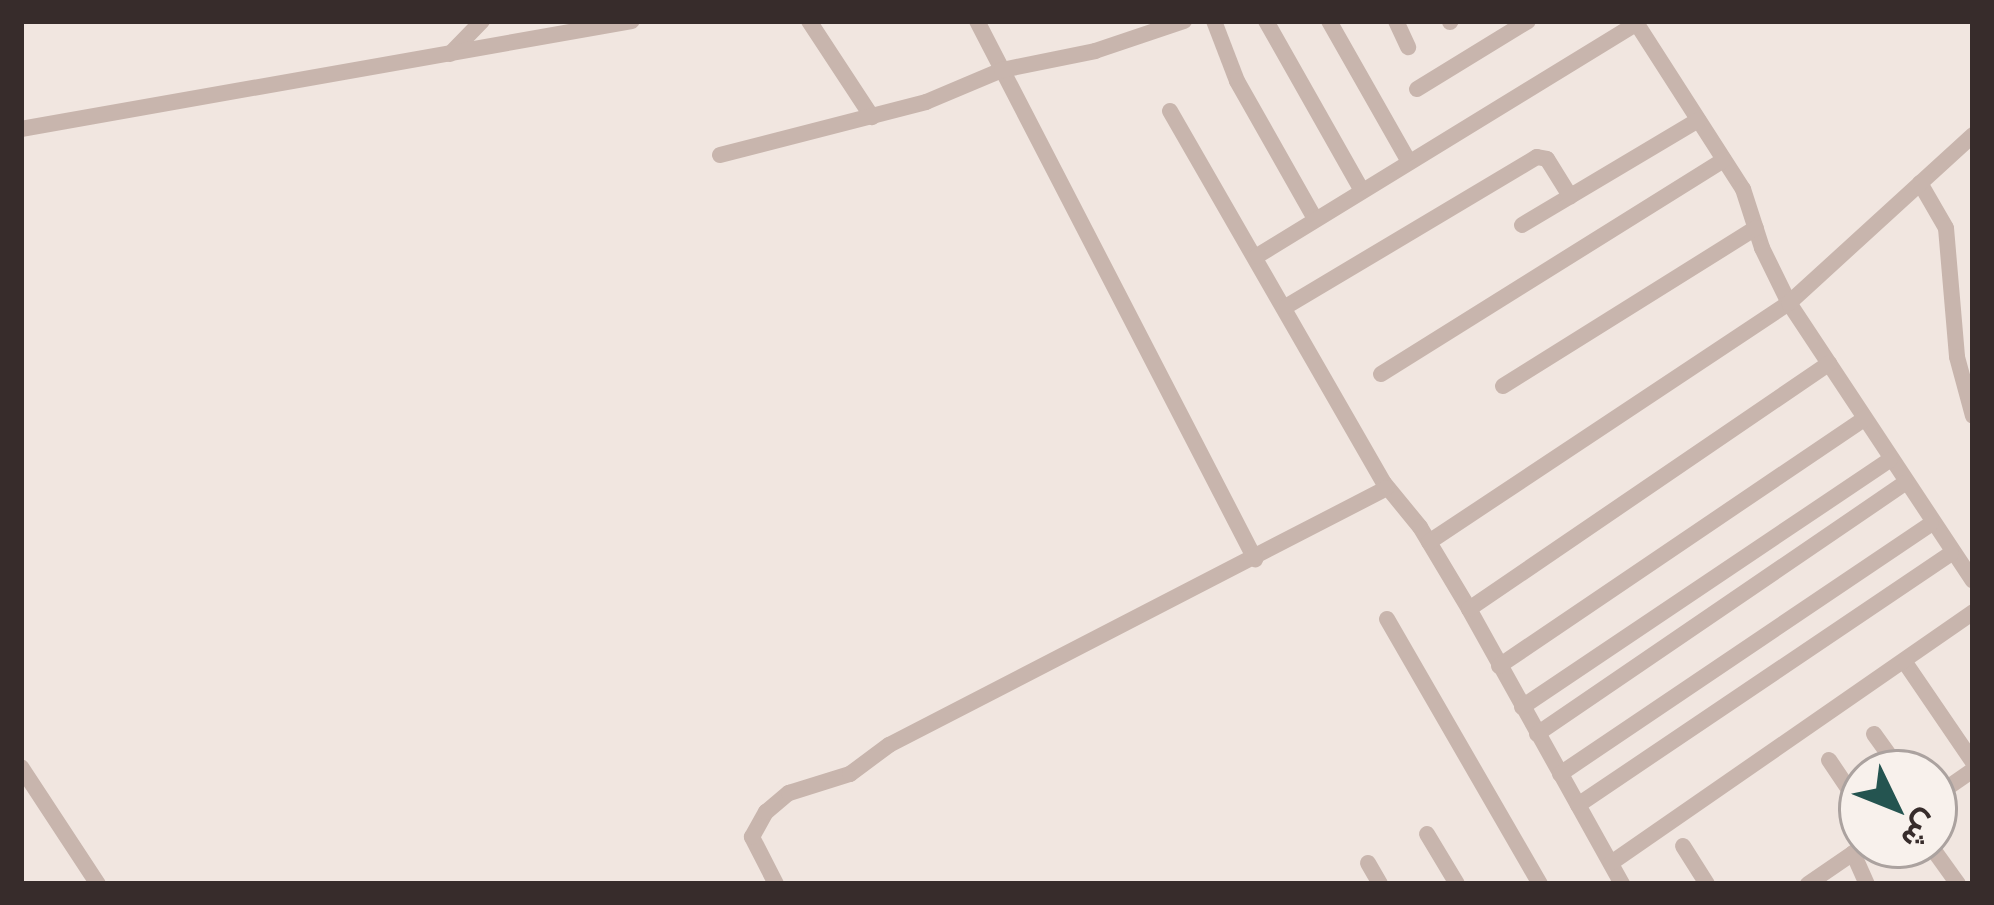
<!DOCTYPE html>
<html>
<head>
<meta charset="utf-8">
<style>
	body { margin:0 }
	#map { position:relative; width:1994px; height:905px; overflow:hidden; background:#f1e6e0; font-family:Commissioner,Vazirmatn,sans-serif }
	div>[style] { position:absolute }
	.minor>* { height:16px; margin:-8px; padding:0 8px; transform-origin:8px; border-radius:8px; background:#c8b5ad }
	span { translate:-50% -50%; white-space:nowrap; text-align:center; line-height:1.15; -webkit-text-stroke:9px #f8f1ec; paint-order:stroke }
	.frame { position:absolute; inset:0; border:24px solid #372c2b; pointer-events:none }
	.north { position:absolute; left:1838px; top:749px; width:120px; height:120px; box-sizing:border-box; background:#f8f1ec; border:3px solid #aba29f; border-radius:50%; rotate:133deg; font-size:33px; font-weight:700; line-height:48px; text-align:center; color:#372c2b }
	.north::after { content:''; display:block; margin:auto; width:42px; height:54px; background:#245450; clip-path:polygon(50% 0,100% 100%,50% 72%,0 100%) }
</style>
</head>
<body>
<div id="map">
	<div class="minor">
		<i style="left:809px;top:21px;width:115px;rotate:56.7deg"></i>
		<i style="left:977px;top:21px;width:606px;rotate:62.67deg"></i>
		<i style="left:1214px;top:21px;width:64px;rotate:69deg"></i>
		<i style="left:1237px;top:81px;width:159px;rotate:60.5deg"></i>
		<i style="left:1266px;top:21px;width:195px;rotate:60.5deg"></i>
		<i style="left:1329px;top:21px;width:162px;rotate:60.4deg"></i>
		<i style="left:1396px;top:21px;width:29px;rotate:65deg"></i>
		<i style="left:1635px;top:21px;width:200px;rotate:57.3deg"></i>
		<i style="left:1743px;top:189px;width:62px;rotate:72.1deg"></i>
		<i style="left:1762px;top:248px;width:61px;rotate:63.9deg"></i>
		<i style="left:1789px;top:303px;width:333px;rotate:56.5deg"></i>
		<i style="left:1450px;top:22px;width:1px;rotate:-45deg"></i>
		<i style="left:450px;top:54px;width:46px;rotate:-45.9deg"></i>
		<i style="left:1417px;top:89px;width:130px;rotate:-31.5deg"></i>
		<i style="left:1170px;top:111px;width:429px;rotate:60.1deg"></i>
		<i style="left:1384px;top:483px;width:57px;rotate:50.7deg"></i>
		<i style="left:1420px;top:527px;width:96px;rotate:59.1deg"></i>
		<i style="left:1469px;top:609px;width:315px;rotate:60.9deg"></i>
		<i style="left:21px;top:129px;width:620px;rotate:-10.02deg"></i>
		<i style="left:720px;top:155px;width:213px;rotate:-14.4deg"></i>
		<i style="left:926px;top:102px;width:82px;rotate:-22.8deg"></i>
		<i style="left:1002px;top:70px;width:95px;rotate:-11.5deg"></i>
		<i style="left:1095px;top:51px;width:94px;rotate:-18.6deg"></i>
		<i style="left:1920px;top:183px;width:52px;rotate:60deg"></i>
		<i style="left:1946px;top:228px;width:129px;rotate:85.1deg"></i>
		<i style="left:1957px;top:357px;width:61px;rotate:74.8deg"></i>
		<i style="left:1522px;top:225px;width:205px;rotate:-30.8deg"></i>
		<i style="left:1257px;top:256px;width:446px;rotate:-31.5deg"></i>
		<i style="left:1287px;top:306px;width:291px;rotate:-30.8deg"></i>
		<i style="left:1537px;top:157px;width:10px;rotate:11deg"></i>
		<i style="left:1547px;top:159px;width:44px;rotate:58.1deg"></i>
		<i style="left:1381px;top:374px;width:404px;rotate:-32deg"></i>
		<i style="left:1503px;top:386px;width:298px;rotate:-32deg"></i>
		<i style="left:1429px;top:542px;width:432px;rotate:-33.6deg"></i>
		<i style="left:1789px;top:303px;width:249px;rotate:-42.4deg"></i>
		<i style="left:1469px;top:609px;width:436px;rotate:-34.3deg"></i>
		<i style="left:1387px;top:619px;width:306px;rotate:60deg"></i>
		<i style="left:1904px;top:661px;width:122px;rotate:55.7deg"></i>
		<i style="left:1499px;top:666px;width:441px;rotate:-34.1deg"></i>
		<i style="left:1522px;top:707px;width:443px;rotate:-33.9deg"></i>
		<i style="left:1537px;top:734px;width:445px;rotate:-34.3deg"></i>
		<i style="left:1874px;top:734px;width:48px;rotate:54.3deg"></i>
		<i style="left:1829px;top:760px;width:59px;rotate:56deg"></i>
		<i style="left:21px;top:767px;width:140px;rotate:56.7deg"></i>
		<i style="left:1560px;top:774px;width:447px;rotate:-34deg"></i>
		<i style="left:1934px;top:797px;width:47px;rotate:-34.7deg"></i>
		<i style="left:1578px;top:805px;width:450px;rotate:-34deg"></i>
		<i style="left:1427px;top:834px;width:58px;rotate:59deg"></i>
		<i style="left:1930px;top:845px;width:48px;rotate:54.3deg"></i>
		<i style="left:1683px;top:846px;width:45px;rotate:57.7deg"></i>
		<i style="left:1853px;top:853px;width:34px;rotate:66deg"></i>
		<i style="left:1368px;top:863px;width:24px;rotate:60deg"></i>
		<i style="left:1611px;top:863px;width:441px;rotate:-34.7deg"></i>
		<i style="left:776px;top:884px;width:53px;rotate:-117.1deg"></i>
		<i style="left:752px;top:837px;width:29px;rotate:-61deg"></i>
		<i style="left:766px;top:812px;width:30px;rotate:-40deg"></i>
		<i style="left:789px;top:793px;width:64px;rotate:-17.3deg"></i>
		<i style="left:850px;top:774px;width:49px;rotate:-36.6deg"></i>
		<i style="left:889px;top:745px;width:560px;rotate:-27.3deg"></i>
		<i style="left:1808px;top:884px;width:69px;rotate:-34.4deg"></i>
	</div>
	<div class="frame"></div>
	<div class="north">ش</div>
</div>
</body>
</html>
